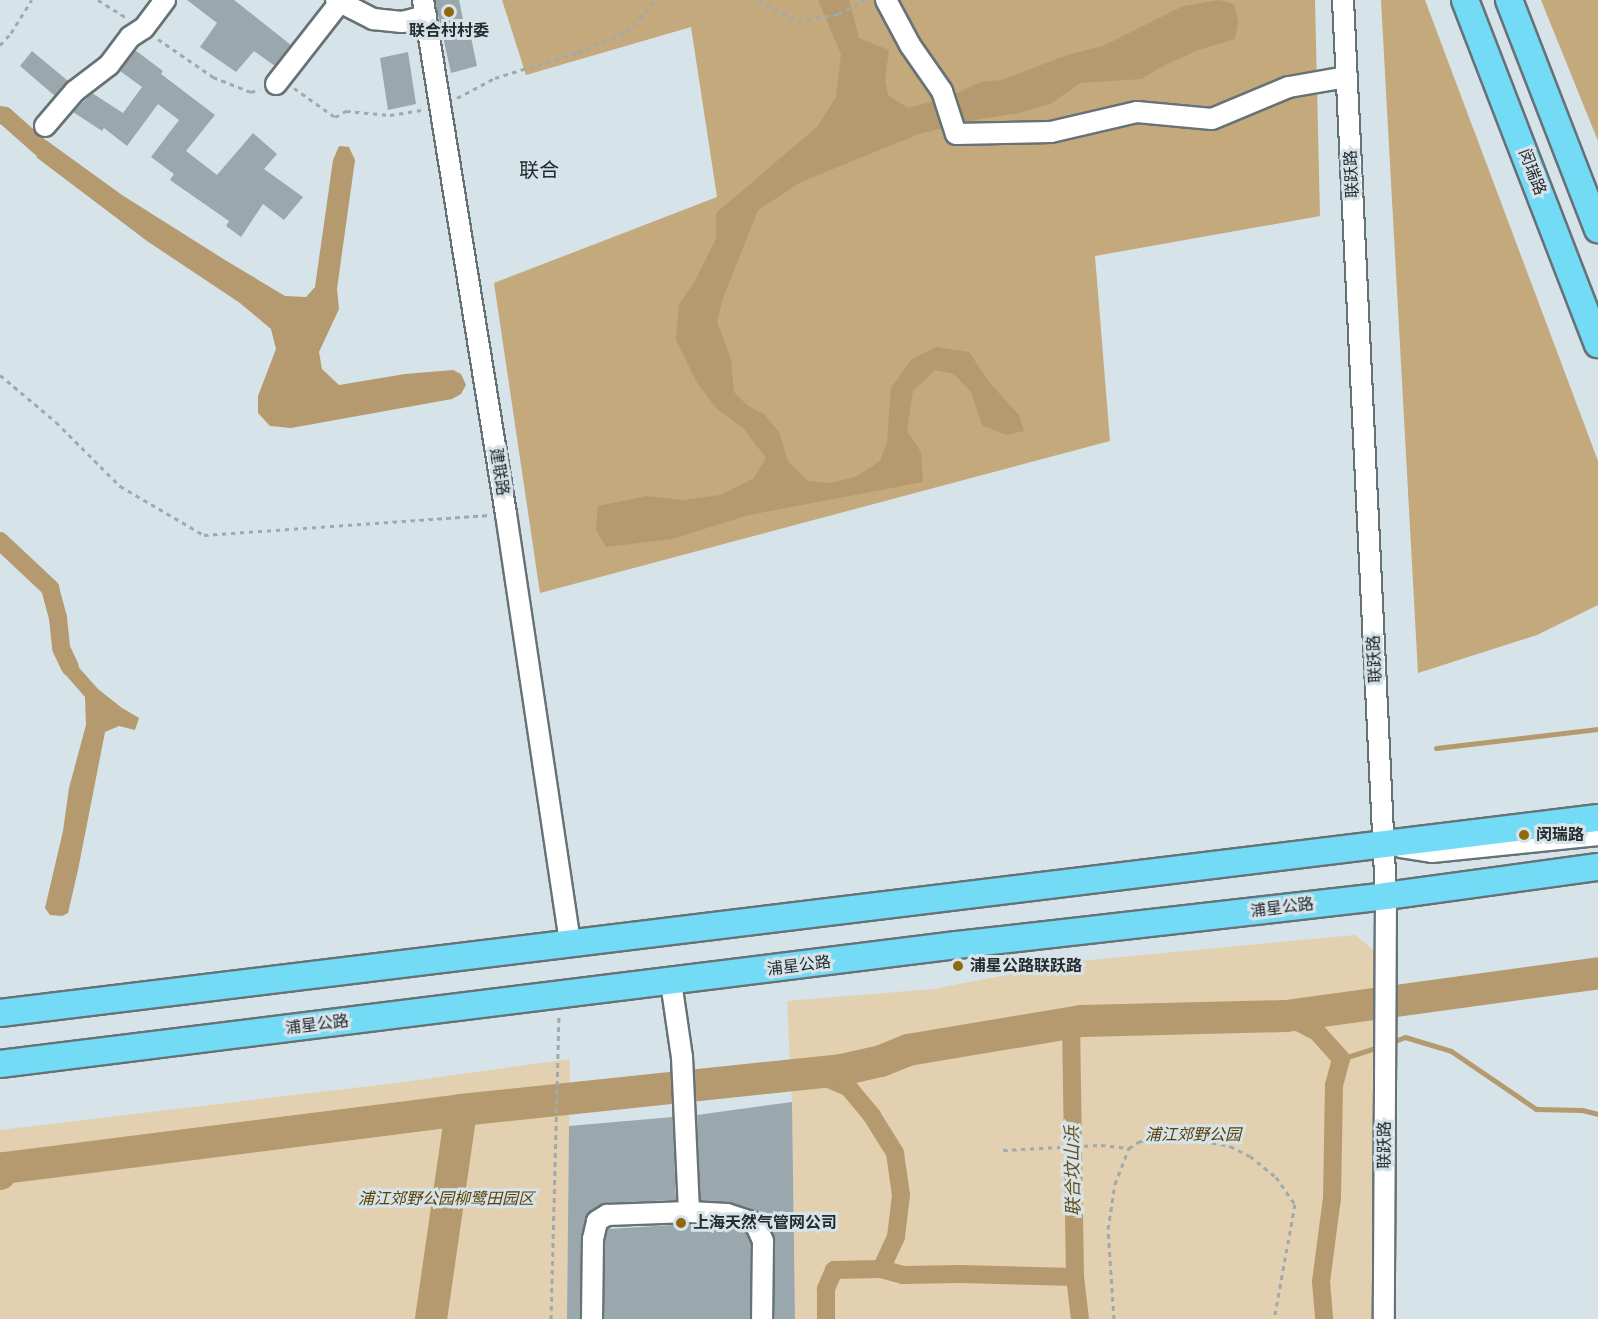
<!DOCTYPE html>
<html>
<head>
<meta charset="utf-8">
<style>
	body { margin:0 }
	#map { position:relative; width:1598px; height:1319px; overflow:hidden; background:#d6e3e9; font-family:Bitter,"Noto Sans SC",serif }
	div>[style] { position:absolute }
	.green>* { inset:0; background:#e3d0b0 }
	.forest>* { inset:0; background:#c3a97c }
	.water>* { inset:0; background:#b49a6e }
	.stream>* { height:5px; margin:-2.5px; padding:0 2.5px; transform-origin:2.5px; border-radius:2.5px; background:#b49a6e }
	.canal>* { height:18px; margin:-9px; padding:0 9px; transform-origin:9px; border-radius:9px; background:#b49a6e }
	.river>* { height:32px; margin:-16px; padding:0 16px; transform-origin:16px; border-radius:16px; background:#b49a6e }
	.building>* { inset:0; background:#9aa7ac }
	.path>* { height:3px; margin-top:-1.5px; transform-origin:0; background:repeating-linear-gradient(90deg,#9faaae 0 4.5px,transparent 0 9px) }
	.roads { filter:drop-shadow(2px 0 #677277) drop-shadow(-2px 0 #677277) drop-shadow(0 2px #677277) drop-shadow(0 -2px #677277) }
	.minor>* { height:20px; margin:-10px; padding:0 10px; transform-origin:10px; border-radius:10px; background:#fff }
	.major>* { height:26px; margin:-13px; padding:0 13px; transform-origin:13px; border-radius:13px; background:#74dbf7 }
	.dots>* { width:16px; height:16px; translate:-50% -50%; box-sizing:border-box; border:3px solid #d6e3e9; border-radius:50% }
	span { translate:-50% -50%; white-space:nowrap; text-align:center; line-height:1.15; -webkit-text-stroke:6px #d6e3e9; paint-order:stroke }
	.poi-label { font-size:16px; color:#262b2d; font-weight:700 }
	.left { translate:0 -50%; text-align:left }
	.street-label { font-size:16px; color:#262b2d }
	.park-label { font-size:16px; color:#5a4005; font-style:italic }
	.water-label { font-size:18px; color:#694e19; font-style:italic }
	.quarter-label { font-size:20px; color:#212b2f }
</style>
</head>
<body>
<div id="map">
	<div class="green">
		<i style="clip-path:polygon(1355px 935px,1379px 954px,1377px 1319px,795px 1319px,792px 1102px,787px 1001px,933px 989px,1079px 961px)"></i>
		<i style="clip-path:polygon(570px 1059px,567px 1319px,0 1319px,0 1130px,396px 1083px)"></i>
	</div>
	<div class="forest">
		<i style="clip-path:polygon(502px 0,1315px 0,1320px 216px,1095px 256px,1110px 441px,540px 593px,494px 283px,717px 197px,691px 27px,526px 75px)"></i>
		<i style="clip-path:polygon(1381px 0,1425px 0,1598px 461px,1598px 605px,1537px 635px,1418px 673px)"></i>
		<i style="clip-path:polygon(1541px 0,1598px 0,1598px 141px)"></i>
	</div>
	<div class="water">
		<i style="clip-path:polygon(818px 0,849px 0,859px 38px,889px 50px,885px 79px,888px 95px,908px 108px,946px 98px,981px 82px,1002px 80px,1067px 55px,1103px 46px,1183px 6px,1219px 0,1234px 4px,1238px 22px,1235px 39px,1198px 50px,1161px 67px,1142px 79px,1080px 83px,1052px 103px,1019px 113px,980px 119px,919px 134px,801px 182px,758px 210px,723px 298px,717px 322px,731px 359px,734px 392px,748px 406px,764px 414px,779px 432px,788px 461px,808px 481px,830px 483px,855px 477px,880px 461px,887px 442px,891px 388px,912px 359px,936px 347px,969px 352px,989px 382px,1019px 415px,1024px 431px,1006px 435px,982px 425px,971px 392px,954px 374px,935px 370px,913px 391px,907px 431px,921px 452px,923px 482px,749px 515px,672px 539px,606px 547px,596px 530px,598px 506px,647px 496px,683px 500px,721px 495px,753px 479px,766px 458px,743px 428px,717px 409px,697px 383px,676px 340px,679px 305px,696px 279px,716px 239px,716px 213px,817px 127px,836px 97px,841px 54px)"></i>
		<i style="clip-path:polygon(46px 140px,122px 195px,225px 260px,285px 296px,306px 297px,315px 287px,333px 160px,339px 146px,349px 147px,355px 160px,337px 289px,339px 309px,319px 352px,322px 369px,339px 385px,405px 374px,453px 370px,461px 374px,466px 385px,461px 394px,452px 399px,291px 428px,270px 426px,258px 413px,258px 396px,276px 349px,271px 329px,240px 303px,147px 241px,36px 157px)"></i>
		<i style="clip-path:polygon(74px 662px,98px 689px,122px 708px,139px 718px,135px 730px,119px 726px,105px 732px,78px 870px,68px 913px,62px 916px,50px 915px,45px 908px,63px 831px,69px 788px,86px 725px,85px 697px,64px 673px)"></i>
	</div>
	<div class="stream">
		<i style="left:1436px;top:748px;width:163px;rotate:-6.7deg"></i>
		<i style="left:1390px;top:1043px;width:16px;rotate:-22deg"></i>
		<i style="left:1405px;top:1037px;width:48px;rotate:16.9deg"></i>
		<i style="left:1451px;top:1051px;width:103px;rotate:34.3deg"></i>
		<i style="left:1536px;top:1109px;width:46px;rotate:1.2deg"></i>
		<i style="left:1582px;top:1110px;width:16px;rotate:14deg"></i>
		<i style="left:1341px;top:1059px;width:42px;rotate:-18deg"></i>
	</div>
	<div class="canal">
		<i style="left:0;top:115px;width:5px;rotate:11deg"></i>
		<i style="left:5px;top:116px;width:48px;rotate:41.6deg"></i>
		<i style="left:0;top:541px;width:69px;rotate:43.2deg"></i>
		<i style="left:50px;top:588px;width:31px;rotate:75deg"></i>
		<i style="left:58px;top:618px;width:30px;rotate:84deg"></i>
		<i style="left:61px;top:648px;width:21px;rotate:65deg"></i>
		<i style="left:1286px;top:1016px;width:35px;rotate:27deg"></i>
		<i style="left:1317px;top:1032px;width:36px;rotate:48deg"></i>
		<i style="left:1341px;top:1059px;width:27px;rotate:105deg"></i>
		<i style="left:1334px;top:1085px;width:113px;rotate:91deg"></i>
		<i style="left:1332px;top:1198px;width:85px;rotate:97.5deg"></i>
		<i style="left:1321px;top:1282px;width:37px;rotate:85deg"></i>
		<i style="left:1071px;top:1023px;width:254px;rotate:89.1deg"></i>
		<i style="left:1075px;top:1277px;width:42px;rotate:83.2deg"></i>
		<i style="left:812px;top:1072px;width:39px;rotate:23deg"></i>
		<i style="left:848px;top:1087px;width:38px;rotate:50deg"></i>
		<i style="left:872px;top:1116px;width:44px;rotate:58.1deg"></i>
		<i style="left:895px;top:1153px;width:42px;rotate:81.9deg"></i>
		<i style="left:901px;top:1195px;width:42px;rotate:96.8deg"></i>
		<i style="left:896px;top:1237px;width:35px;rotate:115deg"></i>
		<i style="left:881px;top:1269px;width:47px;rotate:178.8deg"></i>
		<i style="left:834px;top:1270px;width:21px;rotate:113deg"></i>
		<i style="left:826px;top:1289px;width:30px;rotate:90deg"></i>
		<i style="left:881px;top:1269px;width:23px;rotate:15deg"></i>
		<i style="left:903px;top:1275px;width:57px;rotate:-1deg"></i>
		<i style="left:960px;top:1274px;width:115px;rotate:1.5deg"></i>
	</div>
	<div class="river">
		<i style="left:0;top:1174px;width:7px;rotate:-56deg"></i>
		<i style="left:4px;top:1168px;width:461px;rotate:-7.2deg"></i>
		<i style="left:461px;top:1110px;width:382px;rotate:-6deg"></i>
		<i style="left:841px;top:1070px;width:41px;rotate:-12.7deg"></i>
		<i style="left:881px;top:1061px;width:29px;rotate:-22deg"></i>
		<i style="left:908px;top:1050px;width:176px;rotate:-9.5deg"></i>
		<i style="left:1082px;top:1021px;width:204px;rotate:-1.4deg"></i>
		<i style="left:1286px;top:1016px;width:315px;rotate:-7.8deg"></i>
		<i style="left:431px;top:1319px;width:211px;rotate:-81.8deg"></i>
	</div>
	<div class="building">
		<i style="clip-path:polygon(187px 0,234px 0,291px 45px,275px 66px,254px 51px,236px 72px,200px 47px,217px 23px)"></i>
		<i style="clip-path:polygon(435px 0,459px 0,464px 24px,468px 23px,477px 66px,451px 73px)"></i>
		<i style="clip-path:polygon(135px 50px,163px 71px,161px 74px,215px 115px,186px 151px,217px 175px,253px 133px,277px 154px,264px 169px,303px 197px,284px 220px,263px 204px,241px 237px,226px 226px,229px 221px,170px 180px,174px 174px,151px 157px,179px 120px,158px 104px,127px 146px,104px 128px,102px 131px,73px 112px,92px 93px,123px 113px,142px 87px,120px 71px)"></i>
		<i style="clip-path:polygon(32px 51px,68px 81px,55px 96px,20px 66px)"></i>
		<i style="clip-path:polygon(408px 52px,416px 104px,388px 110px,380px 58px)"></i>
		<i style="clip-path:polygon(792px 1102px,795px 1319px,774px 1319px,774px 1236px,766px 1218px,759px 1212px,730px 1203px,700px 1201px,697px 1115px)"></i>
		<i style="clip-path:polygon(673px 1117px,676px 1200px,607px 1203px,588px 1214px,581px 1239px,580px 1319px,567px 1319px,569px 1126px)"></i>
		<i style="clip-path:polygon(689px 1224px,725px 1226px,746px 1233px,751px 1243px,750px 1319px,604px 1319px,605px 1240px,608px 1229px)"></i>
	</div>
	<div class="path">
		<i style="left:98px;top:0;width:36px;rotate:32deg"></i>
		<i style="left:758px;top:0;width:45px;rotate:27.7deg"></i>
		<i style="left:798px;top:21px;width:41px;rotate:-9.9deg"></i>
		<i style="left:838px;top:14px;width:31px;rotate:-27deg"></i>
		<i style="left:158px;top:39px;width:67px;rotate:34.6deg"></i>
		<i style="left:213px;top:77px;width:41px;rotate:21.5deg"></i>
		<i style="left:251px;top:92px;width:9px;rotate:-18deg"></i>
		<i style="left:0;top:45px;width:16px;rotate:-47deg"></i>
		<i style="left:11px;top:33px;width:39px;rotate:-58deg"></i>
		<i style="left:294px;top:88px;width:50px;rotate:35.3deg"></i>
		<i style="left:335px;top:117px;width:13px;rotate:-29deg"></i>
		<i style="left:346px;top:111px;width:44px;rotate:5.2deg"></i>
		<i style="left:390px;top:115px;width:32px;rotate:-9deg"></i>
		<i style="left:457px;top:98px;width:43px;rotate:-27.8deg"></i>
		<i style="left:495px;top:78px;width:87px;rotate:-17.4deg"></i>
		<i style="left:578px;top:52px;width:53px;rotate:-22.2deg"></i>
		<i style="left:627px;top:32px;width:43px;rotate:-47.8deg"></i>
		<i style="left:0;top:375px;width:73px;rotate:40deg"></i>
		<i style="left:56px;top:422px;width:91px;rotate:45deg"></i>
		<i style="left:120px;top:486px;width:97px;rotate:30.3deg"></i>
		<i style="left:204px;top:535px;width:286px;rotate:-4deg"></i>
		<i style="left:1003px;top:1150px;width:98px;rotate:-2.9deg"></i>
		<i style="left:1101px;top:1145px;width:28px;rotate:6deg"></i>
		<i style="left:551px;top:1319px;width:304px;rotate:-88.5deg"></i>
		<i style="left:1114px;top:1319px;width:90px;rotate:-93.8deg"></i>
		<i style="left:1108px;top:1229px;width:46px;rotate:-81.2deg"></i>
		<i style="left:1115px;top:1184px;width:39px;rotate:-69deg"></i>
		<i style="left:1129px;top:1148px;width:13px;rotate:-32deg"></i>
		<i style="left:1140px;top:1141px;width:54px;rotate:-2.1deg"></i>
		<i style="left:1194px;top:1139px;width:37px;rotate:11deg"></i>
		<i style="left:1230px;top:1146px;width:22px;rotate:27deg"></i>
		<i style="left:1250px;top:1156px;width:33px;rotate:39deg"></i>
		<i style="left:1276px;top:1177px;width:33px;rotate:55deg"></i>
		<i style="left:1295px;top:1204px;width:117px;rotate:100.3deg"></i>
	</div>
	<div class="roads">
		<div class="minor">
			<i style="left:336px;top:0;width:42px;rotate:27.2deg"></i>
			<i style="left:373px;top:19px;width:29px;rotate:6deg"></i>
			<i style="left:402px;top:22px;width:25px;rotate:-14deg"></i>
			<i style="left:423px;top:0;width:521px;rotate:80.83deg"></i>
			<i style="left:506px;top:514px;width:435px;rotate:81.5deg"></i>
			<i style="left:886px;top:0;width:51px;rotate:61.9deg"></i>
			<i style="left:910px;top:45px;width:56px;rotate:55.2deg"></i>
			<i style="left:942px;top:91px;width:45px;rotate:72deg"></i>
			<i style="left:956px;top:134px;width:95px;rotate:-1.2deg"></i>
			<i style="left:1051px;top:132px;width:88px;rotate:-13.1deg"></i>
			<i style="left:1137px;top:112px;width:75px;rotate:5.3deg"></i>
			<i style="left:1212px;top:119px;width:83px;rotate:-22.6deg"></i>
			<i style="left:1289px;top:87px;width:59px;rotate:-9.8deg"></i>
			<i style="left:1343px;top:0;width:897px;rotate:87.25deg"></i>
			<i style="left:1386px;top:896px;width:423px;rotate:90.3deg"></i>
			<i style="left:276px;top:84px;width:104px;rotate:-52deg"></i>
			<i style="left:45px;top:126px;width:46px;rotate:-49.4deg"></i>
			<i style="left:75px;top:91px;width:43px;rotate:-37.4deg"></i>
			<i style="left:109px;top:65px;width:35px;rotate:-53deg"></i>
			<i style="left:130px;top:37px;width:17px;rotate:-33deg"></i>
			<i style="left:144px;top:28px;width:35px;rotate:-53deg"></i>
			<i style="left:1401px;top:847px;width:31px;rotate:9deg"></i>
			<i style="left:1432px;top:852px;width:167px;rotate:-5.8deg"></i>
			<i style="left:671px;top:982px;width:76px;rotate:81.7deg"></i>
			<i style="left:682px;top:1057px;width:155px;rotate:87.4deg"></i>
			<i style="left:592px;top:1319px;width:80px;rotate:-89.3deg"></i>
			<i style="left:593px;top:1239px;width:18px;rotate:-77deg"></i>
			<i style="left:597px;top:1221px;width:12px;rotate:-31deg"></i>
			<i style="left:607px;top:1215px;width:82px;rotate:-2.1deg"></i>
			<i style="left:689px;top:1212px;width:38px;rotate:3deg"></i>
			<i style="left:727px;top:1214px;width:29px;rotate:18deg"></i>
			<i style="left:755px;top:1223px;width:20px;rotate:66deg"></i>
			<i style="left:763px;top:1241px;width:78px;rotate:90.7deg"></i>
		</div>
		<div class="major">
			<i style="left:1465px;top:0;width:369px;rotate:68.9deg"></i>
			<i style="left:1509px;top:0;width:246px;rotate:68.8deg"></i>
			<i style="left:0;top:1013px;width:1610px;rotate:-6.96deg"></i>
			<i style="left:0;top:1064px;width:964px;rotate:-7.09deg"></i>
			<i style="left:957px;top:945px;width:432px;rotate:-6.5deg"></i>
			<i style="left:1386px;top:896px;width:214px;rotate:-7.8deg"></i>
		</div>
	</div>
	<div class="dots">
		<i style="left:449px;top:12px;background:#90680f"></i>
		<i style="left:1524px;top:835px;background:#90680f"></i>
		<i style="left:958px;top:966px;background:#90680f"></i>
		<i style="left:681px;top:1223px;background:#90680f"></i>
	</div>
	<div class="poi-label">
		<span style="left:449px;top:31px">联合村村委</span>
		<span class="left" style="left:1536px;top:835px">闵瑞路</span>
		<span class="left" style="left:970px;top:966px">浦星公路联跃路</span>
		<span class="left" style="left:693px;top:1223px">上海天然气管网公司</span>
	</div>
	<div class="street-label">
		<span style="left:1532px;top:172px;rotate:69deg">闵瑞路</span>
		<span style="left:1352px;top:174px;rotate:-93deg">联跃路</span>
		<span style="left:499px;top:472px;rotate:81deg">建联路</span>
		<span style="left:1375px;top:659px;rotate:-93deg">联跃路</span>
		<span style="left:1282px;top:908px;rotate:-7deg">浦星公路</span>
		<span style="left:799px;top:966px;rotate:-7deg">浦星公路</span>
		<span style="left:317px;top:1025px;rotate:-7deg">浦星公路</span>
		<span style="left:1385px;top:1145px;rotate:-90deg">联跃路</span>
	</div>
	<div class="park-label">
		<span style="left:1193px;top:1135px">浦江郊野公园</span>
		<span style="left:446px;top:1199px">浦江郊野公园柳鹭田园区</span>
	</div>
	<div class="water-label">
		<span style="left:1073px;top:1171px;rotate:-91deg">联合坟山浜</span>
	</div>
	<div class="quarter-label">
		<span style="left:539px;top:170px">联合</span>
	</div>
</div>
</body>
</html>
